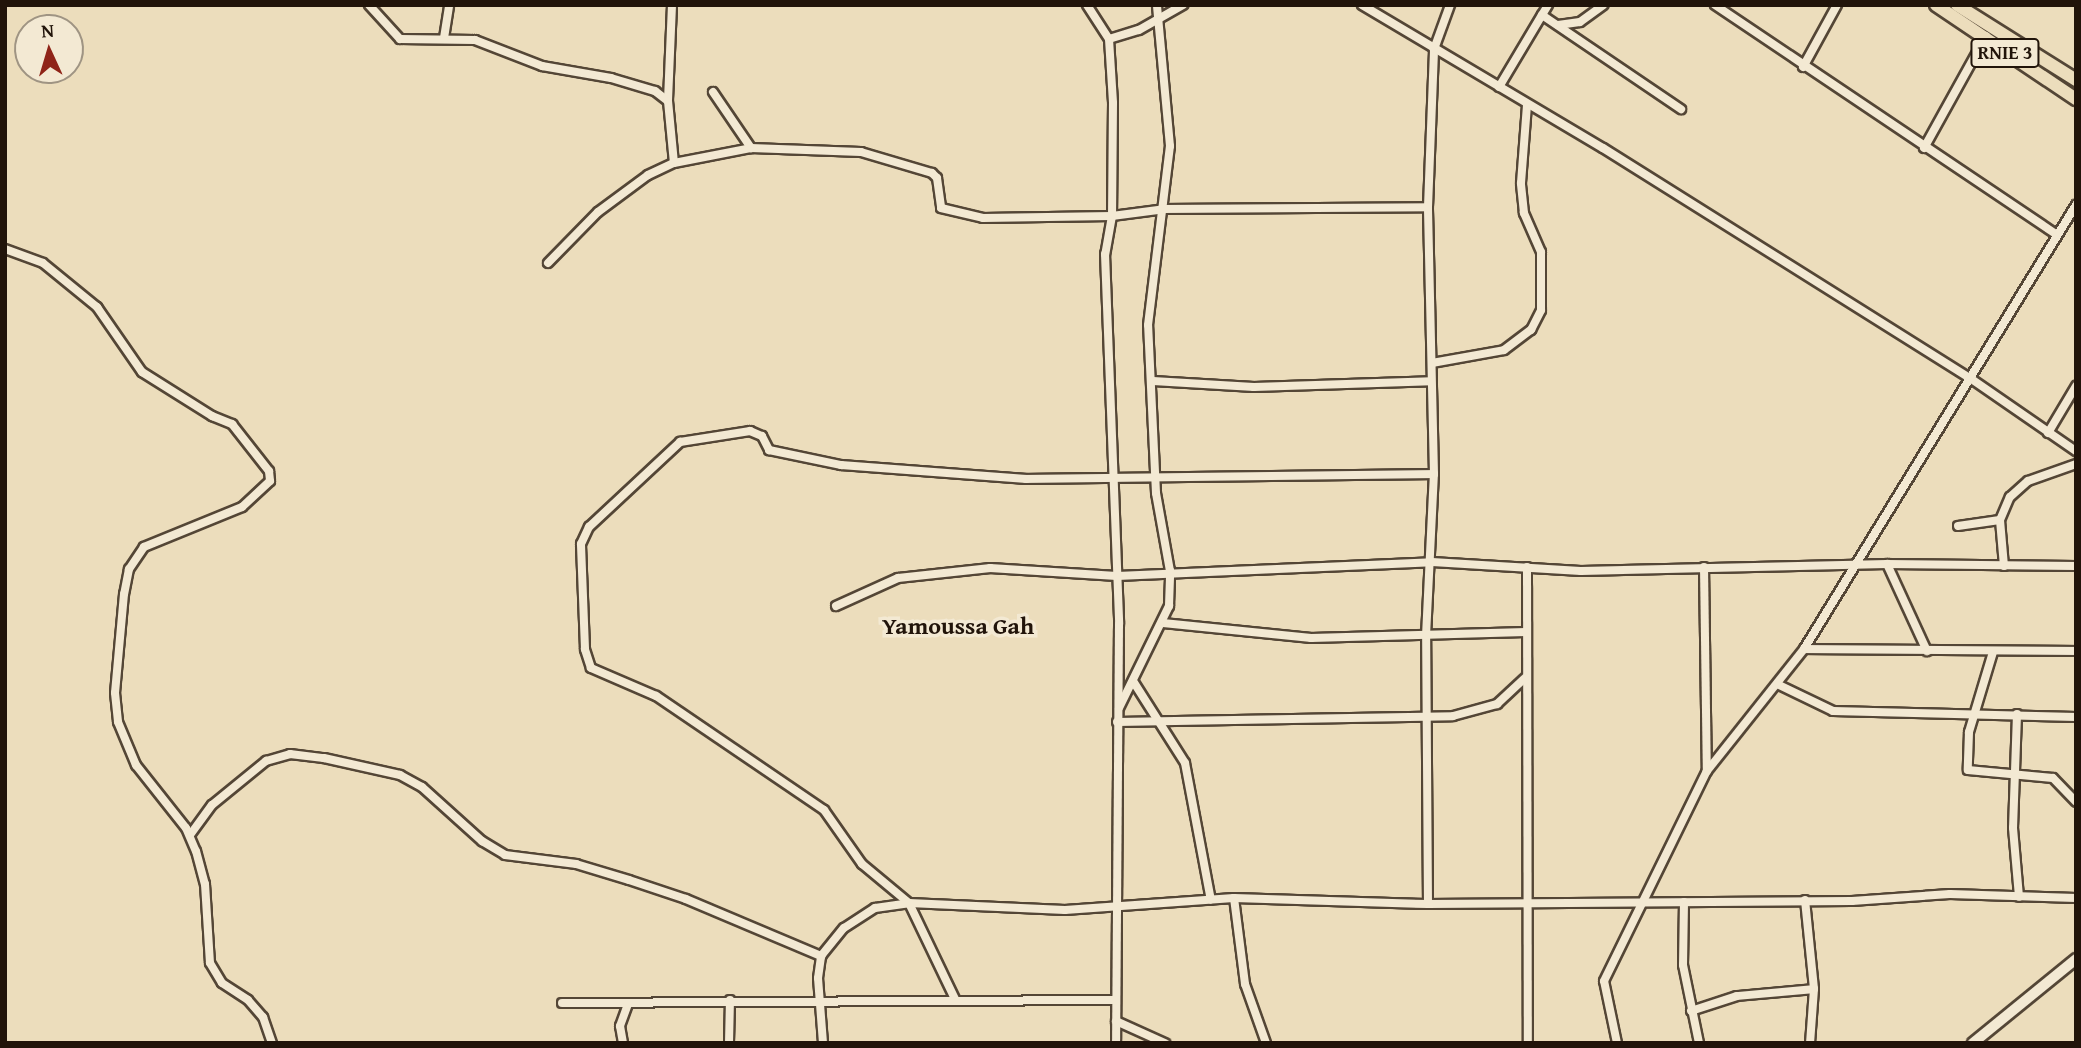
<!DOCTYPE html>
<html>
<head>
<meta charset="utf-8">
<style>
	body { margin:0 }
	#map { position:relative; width:2081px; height:1048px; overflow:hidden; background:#ecddbc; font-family:"Gentium Book Plus",serif }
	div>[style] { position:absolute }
	.roads { filter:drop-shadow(2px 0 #544636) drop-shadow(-2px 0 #544636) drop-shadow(0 2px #544636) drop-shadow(0 -2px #544636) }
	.minor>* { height:8px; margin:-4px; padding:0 4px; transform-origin:4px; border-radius:4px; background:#f3e9d3 }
	.secondary>* { height:10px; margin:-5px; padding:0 5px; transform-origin:5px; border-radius:5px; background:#f3e9d3 }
	.trunk>* { height:12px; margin:-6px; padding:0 6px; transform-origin:6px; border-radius:6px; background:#ecddbc }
	span { translate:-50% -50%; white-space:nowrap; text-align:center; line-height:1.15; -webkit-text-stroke:7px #f3e9d3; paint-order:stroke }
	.shield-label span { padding:2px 5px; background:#f3e9d3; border:2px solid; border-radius:5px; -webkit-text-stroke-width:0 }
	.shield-label { font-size:19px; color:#21140a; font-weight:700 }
	.quarter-label { font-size:24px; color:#21140a; font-weight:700 }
	.frame { position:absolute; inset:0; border:7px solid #21140a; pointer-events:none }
	.north { position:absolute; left:14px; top:14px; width:70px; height:70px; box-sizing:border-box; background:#f3e9d3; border:2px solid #9f9483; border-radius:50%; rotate:356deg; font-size:19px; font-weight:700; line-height:28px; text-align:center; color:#21140a }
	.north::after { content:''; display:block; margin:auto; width:24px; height:32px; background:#8f2418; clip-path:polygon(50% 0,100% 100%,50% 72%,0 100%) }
</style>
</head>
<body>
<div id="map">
	<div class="roads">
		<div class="minor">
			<i style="left:369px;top:5px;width:46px;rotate:47.6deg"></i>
			<i style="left:400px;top:39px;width:75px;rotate:0.8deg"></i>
			<i style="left:475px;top:40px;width:72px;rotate:21.2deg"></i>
			<i style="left:542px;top:66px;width:70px;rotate:9.9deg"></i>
			<i style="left:611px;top:78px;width:46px;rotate:16.5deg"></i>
			<i style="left:655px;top:91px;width:16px;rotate:38deg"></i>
			<i style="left:672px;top:5px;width:96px;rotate:92.4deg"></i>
			<i style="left:668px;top:101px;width:62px;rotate:84.5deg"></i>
			<i style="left:1087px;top:5px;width:40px;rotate:57.1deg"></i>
			<i style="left:1109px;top:39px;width:64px;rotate:86.4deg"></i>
			<i style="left:1113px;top:103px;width:113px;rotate:90.5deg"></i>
			<i style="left:1112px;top:216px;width:39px;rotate:100deg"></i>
			<i style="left:1105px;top:254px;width:370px;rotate:87.8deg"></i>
			<i style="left:1119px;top:624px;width:419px;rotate:90.4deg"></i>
			<i style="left:1362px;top:5px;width:280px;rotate:30.7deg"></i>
			<i style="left:1603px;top:148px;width:433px;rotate:32.1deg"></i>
			<i style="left:1970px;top:378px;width:129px;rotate:34.6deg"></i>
			<i style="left:1715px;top:5px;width:411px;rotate:33.9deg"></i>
			<i style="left:1542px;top:15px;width:12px;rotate:-59deg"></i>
			<i style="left:1558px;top:25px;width:22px;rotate:-8deg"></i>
			<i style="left:1580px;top:22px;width:29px;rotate:-36deg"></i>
			<i style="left:444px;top:38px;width:33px;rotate:-81deg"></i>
			<i style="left:1109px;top:39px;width:31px;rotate:-17deg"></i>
			<i style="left:1139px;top:30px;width:51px;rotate:-29.6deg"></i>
			<i style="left:1803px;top:67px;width:71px;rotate:-61.3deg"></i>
			<i style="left:1499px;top:87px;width:84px;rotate:-59.2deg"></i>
			<i style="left:1542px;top:15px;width:168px;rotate:34.1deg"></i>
			<i style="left:713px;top:92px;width:68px;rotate:55.8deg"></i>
			<i style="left:1924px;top:148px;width:128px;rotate:-61deg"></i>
			<i style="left:5px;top:249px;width:40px;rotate:20.2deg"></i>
			<i style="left:43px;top:263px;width:70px;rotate:39.2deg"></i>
			<i style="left:97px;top:307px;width:79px;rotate:55.3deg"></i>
			<i style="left:142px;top:372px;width:83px;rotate:32.2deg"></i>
			<i style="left:212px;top:416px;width:22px;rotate:22deg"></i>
			<i style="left:232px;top:424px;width:60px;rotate:51.8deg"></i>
			<i style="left:269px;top:471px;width:10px;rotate:84deg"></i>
			<i style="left:270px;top:481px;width:38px;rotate:137deg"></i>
			<i style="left:242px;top:507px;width:106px;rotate:157.8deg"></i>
			<i style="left:144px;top:547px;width:27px;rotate:124deg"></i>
			<i style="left:129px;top:569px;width:25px;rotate:101deg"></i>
			<i style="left:124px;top:594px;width:99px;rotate:95.2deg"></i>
			<i style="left:115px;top:693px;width:29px;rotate:84deg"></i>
			<i style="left:118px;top:722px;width:47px;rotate:67.3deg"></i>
			<i style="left:136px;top:765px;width:80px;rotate:51.6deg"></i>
			<i style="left:186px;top:828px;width:25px;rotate:67deg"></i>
			<i style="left:196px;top:851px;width:34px;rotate:75deg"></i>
			<i style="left:205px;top:884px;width:79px;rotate:86.4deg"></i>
			<i style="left:210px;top:963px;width:23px;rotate:59deg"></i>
			<i style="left:222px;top:983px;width:31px;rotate:33deg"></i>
			<i style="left:248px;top:1000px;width:23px;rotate:49deg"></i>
			<i style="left:263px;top:1017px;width:28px;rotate:71deg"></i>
			<i style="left:548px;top:263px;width:71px;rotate:-45.6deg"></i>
			<i style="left:598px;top:212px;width:62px;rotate:-36.5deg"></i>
			<i style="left:648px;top:175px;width:29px;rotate:-25deg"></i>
			<i style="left:674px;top:163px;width:78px;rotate:-11deg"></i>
			<i style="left:751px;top:148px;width:110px;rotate:2.1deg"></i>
			<i style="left:861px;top:152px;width:74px;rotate:16.5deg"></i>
			<i style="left:932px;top:173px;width:7px;rotate:45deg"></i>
			<i style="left:937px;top:178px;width:30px;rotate:82deg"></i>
			<i style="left:941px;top:208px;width:43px;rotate:13.4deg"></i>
			<i style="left:983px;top:218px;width:129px;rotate:-0.9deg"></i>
			<i style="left:1112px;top:216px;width:54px;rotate:-7.4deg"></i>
			<i style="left:1166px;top:209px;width:262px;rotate:-0.4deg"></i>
			<i style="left:1432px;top:363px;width:73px;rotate:-10.2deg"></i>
			<i style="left:1504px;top:350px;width:34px;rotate:-37deg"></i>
			<i style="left:1531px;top:330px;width:22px;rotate:-63deg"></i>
			<i style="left:1541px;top:310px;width:58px;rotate:-90deg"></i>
			<i style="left:1541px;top:252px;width:43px;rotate:-113.6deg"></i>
			<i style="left:1524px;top:213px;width:30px;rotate:-96deg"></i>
			<i style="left:1521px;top:183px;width:78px;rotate:-85.6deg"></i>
			<i style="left:1153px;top:381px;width:101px;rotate:3.4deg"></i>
			<i style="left:1254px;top:387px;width:177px;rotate:-1.9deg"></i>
			<i style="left:2048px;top:433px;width:55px;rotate:-59.2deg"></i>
			<i style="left:1958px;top:526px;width:42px;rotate:-8.1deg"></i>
			<i style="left:1887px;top:564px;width:96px;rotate:65.3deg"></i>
			<i style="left:2004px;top:566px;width:46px;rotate:-95deg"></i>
			<i style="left:2000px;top:520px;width:25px;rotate:-67deg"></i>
			<i style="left:2010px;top:497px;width:24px;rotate:-42deg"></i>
			<i style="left:2028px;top:481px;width:51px;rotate:-19.5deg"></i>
			<i style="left:1527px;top:567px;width:476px;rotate:89.9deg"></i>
			<i style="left:1704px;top:567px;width:204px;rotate:89.2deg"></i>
			<i style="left:836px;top:606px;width:68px;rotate:-24.3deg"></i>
			<i style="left:898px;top:578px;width:93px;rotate:-6.2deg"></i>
			<i style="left:990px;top:568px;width:127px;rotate:3.6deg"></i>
			<i style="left:1117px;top:576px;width:315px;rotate:-2.5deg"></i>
			<i style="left:1432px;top:562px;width:149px;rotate:3.5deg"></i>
			<i style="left:1581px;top:571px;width:306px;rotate:-1.3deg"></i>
			<i style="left:1887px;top:564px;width:189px;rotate:0.6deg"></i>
			<i style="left:1163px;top:623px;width:149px;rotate:5.8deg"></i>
			<i style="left:1311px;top:638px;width:215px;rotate:-1.6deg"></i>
			<i style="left:1804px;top:649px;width:272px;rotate:0.4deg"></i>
			<i style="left:1993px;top:652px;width:84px;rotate:106.7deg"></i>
			<i style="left:1969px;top:732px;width:38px;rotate:92deg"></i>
			<i style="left:1968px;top:770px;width:85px;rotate:5.4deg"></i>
			<i style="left:2053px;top:778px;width:33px;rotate:46deg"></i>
			<i style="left:1133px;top:681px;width:97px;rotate:57.6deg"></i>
			<i style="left:1185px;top:763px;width:139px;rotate:79.3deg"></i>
			<i style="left:1777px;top:684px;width:62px;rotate:25.7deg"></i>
			<i style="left:1833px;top:711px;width:243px;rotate:1.4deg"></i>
			<i style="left:1119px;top:708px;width:114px;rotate:-63.9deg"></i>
			<i style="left:1169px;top:606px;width:35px;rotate:-88deg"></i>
			<i style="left:1170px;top:571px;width:79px;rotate:-100.2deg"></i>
			<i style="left:1156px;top:493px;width:168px;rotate:-92.7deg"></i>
			<i style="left:1148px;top:325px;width:180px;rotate:-83deg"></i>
			<i style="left:1170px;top:146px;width:142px;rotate:-95.3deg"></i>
			<i style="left:2017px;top:714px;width:114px;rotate:92deg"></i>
			<i style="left:2013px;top:828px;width:69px;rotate:85deg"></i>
			<i style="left:1117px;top:722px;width:336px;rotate:-1deg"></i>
			<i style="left:1453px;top:716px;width:46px;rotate:-15.3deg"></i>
			<i style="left:1497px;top:704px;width:38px;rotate:-43deg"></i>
			<i style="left:190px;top:835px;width:37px;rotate:-54deg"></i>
			<i style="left:212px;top:805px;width:70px;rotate:-39.2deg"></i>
			<i style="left:266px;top:761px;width:25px;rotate:-16deg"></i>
			<i style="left:290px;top:754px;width:34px;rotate:7deg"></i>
			<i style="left:324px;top:758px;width:78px;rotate:12.6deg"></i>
			<i style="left:400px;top:775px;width:25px;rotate:29deg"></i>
			<i style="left:422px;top:787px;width:81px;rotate:42deg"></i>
			<i style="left:482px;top:841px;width:27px;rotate:31deg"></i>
			<i style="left:505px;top:855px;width:72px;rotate:7.2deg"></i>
			<i style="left:576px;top:864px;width:55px;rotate:16.8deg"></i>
			<i style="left:629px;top:880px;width:60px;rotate:18.4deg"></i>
			<i style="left:686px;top:899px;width:147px;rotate:22.9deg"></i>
			<i style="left:1234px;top:898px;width:87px;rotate:82.7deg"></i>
			<i style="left:1245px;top:984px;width:63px;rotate:70.4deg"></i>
			<i style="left:1805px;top:900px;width:89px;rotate:84.2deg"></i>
			<i style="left:1814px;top:989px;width:54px;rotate:94.2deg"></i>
			<i style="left:1684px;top:902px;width:63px;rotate:90.9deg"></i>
			<i style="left:1683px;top:965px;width:80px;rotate:78.4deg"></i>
			<i style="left:1428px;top:904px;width:268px;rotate:-90.4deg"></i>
			<i style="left:1426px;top:636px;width:162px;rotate:-87.2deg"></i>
			<i style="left:1434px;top:474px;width:267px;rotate:-91.3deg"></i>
			<i style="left:1428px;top:207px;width:158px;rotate:-87.8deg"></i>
			<i style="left:1434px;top:49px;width:47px;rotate:-70deg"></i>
			<i style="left:955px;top:999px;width:106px;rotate:-115.6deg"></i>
			<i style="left:909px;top:903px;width:61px;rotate:-140.3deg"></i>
			<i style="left:862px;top:864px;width:66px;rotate:-125.1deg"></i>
			<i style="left:824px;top:810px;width:203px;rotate:-145.8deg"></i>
			<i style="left:656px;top:696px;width:71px;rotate:-156.7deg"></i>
			<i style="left:591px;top:668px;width:20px;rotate:-108deg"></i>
			<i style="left:585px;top:649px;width:105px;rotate:-92.2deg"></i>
			<i style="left:581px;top:544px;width:19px;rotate:-65deg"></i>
			<i style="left:589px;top:527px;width:125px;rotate:-43deg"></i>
			<i style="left:680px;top:442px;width:71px;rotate:-8.9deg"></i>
			<i style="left:750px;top:431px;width:13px;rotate:23deg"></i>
			<i style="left:762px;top:436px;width:16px;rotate:63deg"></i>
			<i style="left:769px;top:450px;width:74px;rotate:11.8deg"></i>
			<i style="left:841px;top:465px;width:186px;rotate:4.3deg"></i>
			<i style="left:1026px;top:479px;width:408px;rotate:-0.7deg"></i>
			<i style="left:562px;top:1003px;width:554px;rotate:-0.31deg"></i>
			<i style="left:1691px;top:1011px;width:48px;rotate:-18.1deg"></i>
			<i style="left:1737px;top:996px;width:77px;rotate:-5.2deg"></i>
			<i style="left:1116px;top:1021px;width:54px;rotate:24.2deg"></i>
			<i style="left:623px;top:1043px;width:17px;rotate:-100deg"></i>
			<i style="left:620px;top:1026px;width:23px;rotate:-70deg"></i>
			<i style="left:729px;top:1043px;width:43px;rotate:-88.7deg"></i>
			<i style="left:823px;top:1043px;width:65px;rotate:-94.4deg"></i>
			<i style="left:818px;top:978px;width:22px;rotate:-82deg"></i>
			<i style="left:821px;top:956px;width:36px;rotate:-51deg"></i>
			<i style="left:844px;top:928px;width:37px;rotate:-33deg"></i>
			<i style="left:875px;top:908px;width:34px;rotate:-8deg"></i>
			<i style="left:909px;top:903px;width:156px;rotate:2.6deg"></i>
			<i style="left:1065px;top:910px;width:169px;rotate:-4.1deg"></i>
			<i style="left:1234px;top:898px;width:194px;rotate:1.8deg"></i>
			<i style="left:1428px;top:904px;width:424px;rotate:-0.4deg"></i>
			<i style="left:1852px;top:901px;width:98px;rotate:-4.1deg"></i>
			<i style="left:1950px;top:894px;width:126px;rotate:1.8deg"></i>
			<i style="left:1617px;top:1043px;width:63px;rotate:-101.8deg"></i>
			<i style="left:1604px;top:981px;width:234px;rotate:-63.9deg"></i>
			<i style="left:1707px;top:771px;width:156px;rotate:-51.5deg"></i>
			<i style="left:1804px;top:649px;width:521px;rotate:-58.51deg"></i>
		</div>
		<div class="secondary">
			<i style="left:1973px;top:1043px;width:133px;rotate:-39.2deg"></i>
		</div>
		<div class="trunk">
			<i style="left:1936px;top:5px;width:169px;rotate:33.9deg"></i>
			<i style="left:1957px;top:5px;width:141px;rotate:32.2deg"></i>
		</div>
	</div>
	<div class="shield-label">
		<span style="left:2005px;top:53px">RNIE 3</span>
	</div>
	<div class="quarter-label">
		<span style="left:958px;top:626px">Yamoussa Gah</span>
	</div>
	<div class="frame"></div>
	<div class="north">N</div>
</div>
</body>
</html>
